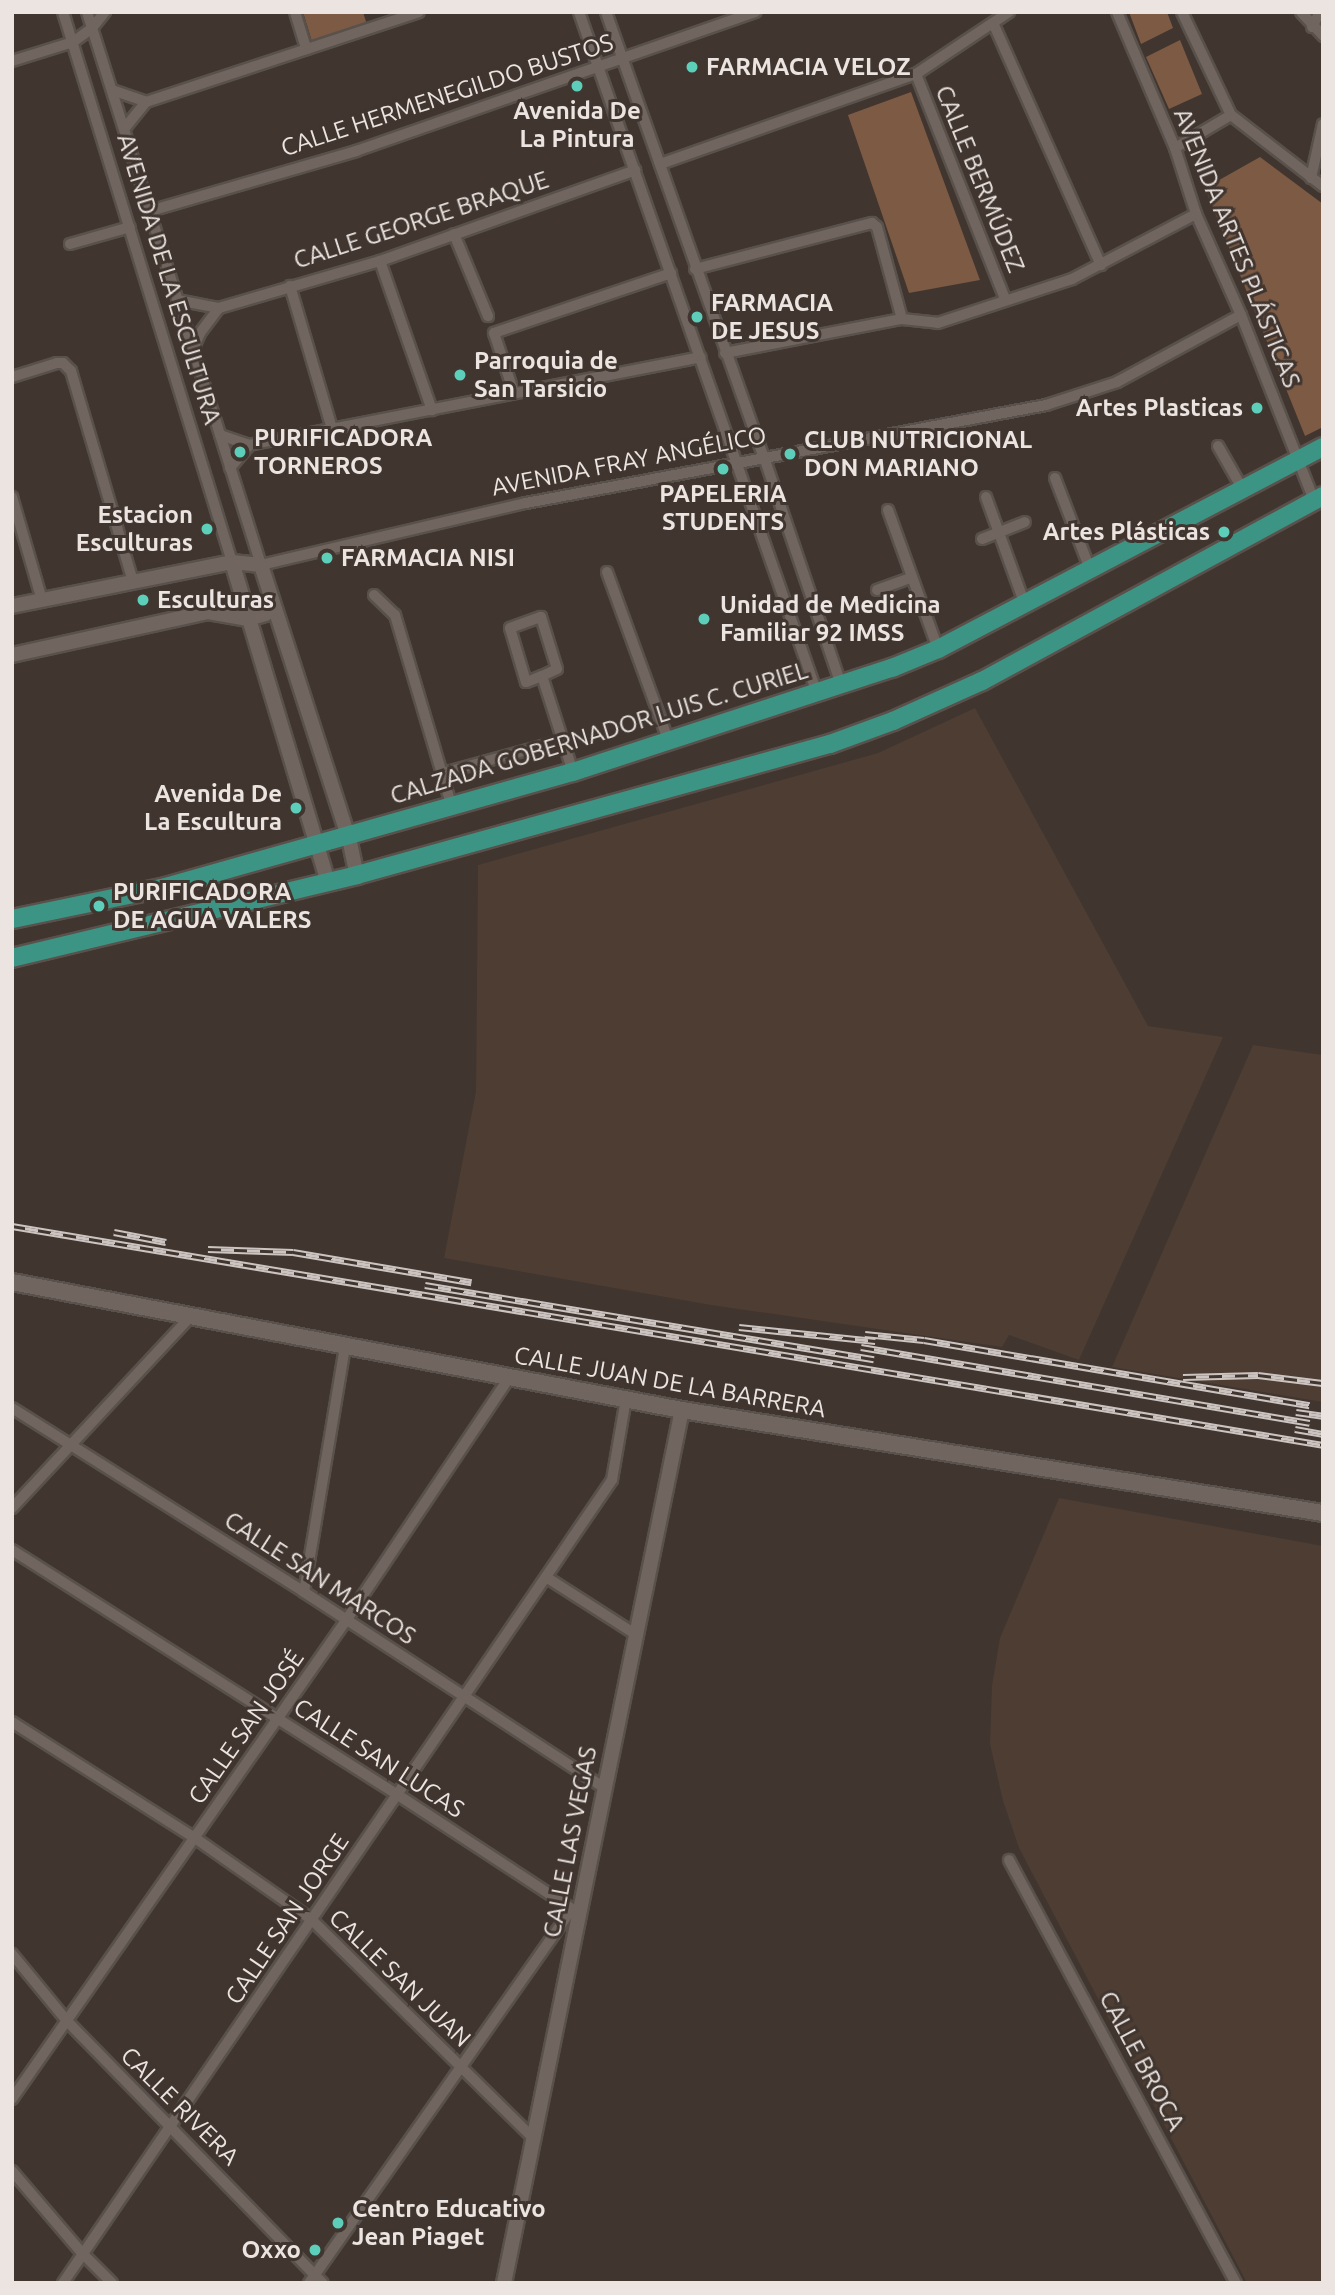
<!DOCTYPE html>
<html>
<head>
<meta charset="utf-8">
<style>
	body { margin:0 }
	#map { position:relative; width:1335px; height:2295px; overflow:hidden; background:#40352f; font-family:Ubuntu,sans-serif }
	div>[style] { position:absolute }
	.built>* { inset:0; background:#4d3d33 }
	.green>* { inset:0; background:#7c5a44 }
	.roads { filter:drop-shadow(2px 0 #59514b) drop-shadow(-2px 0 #59514b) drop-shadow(0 2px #59514b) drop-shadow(0 -2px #59514b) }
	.minor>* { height:10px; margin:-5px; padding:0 5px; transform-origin:5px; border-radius:5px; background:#71665f }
	.tertiary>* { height:14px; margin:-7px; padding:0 7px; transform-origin:7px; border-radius:7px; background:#71665f }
	.secondary>* { height:16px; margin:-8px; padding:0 8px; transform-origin:8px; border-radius:8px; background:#71665f }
	.primary>* { height:18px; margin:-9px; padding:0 9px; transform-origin:9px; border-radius:9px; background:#3c9584 }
	.rail>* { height:7px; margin-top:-3.5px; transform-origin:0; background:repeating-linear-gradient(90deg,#40352f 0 13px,#ccc4c0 0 26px); box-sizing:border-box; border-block:2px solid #ccc4c0 }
	.dots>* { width:19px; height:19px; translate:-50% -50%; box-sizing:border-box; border:4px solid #40352f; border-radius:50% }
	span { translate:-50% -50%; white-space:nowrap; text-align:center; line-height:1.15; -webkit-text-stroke:6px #40352f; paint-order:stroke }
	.poi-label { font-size:24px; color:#ebe4e0; font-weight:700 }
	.left { translate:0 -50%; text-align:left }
	.right { translate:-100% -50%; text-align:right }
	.street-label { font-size:24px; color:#ebe4e0 }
	.frame { position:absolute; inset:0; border:14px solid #ebe4e0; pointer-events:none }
</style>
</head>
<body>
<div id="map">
	<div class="built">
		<i style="clip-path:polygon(975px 708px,1148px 1026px,1223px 1037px,1079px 1360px,1009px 1335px,1002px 1347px,711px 1305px,444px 1258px,476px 1091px,478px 865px,878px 753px)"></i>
		<i style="clip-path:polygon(1253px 1045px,1323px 1055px,1323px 1402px,1112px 1367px)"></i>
		<i style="clip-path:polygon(1059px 1498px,1323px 1546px,1323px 2283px,1247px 2283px,1019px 1848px,1003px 1801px,990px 1744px,992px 1686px,1000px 1638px)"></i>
	</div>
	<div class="green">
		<i style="clip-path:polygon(303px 12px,363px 12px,368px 28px,313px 45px)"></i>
		<i style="clip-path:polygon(1129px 12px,1167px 12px,1173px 28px,1141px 44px)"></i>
		<i style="clip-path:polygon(1180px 40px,1202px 94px,1169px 109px,1146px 57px)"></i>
		<i style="clip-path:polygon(911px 92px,980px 280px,909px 293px,848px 115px)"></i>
		<i style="clip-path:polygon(1260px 157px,1323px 204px,1323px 427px,1305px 436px,1205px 188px)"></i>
	</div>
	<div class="roads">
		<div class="minor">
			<i style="left:63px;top:12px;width:575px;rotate:72.92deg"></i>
			<i style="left:87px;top:12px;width:580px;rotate:72.53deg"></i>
			<i style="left:261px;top:565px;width:272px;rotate:-13.2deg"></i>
			<i style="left:526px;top:503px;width:529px;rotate:-10.67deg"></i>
			<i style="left:1046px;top:405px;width:75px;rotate:-17.9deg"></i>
			<i style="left:1117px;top:382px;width:141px;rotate:-28.4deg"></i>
			<i style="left:295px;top:12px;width:39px;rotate:73deg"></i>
			<i style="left:579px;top:12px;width:721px;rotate:70.74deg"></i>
			<i style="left:606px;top:12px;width:472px;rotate:70.5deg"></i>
			<i style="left:764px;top:457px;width:241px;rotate:71.3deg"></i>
			<i style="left:1117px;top:12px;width:148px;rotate:66.9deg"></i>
			<i style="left:1175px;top:148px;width:69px;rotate:72.3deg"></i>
			<i style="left:1196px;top:214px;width:111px;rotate:66deg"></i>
			<i style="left:1241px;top:315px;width:199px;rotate:68.5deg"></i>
			<i style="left:1182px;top:12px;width:114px;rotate:64.6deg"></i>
			<i style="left:1231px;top:115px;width:116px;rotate:37.7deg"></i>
			<i style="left:1301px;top:12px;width:33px;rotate:47deg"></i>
			<i style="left:994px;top:25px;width:263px;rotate:66deg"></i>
			<i style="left:1312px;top:27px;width:17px;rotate:-62deg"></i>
			<i style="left:12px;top:61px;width:64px;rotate:-17.3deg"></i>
			<i style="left:73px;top:42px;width:24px;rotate:-36deg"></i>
			<i style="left:92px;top:28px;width:21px;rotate:-51deg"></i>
			<i style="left:916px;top:74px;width:242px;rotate:68.4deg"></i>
			<i style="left:112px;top:90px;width:36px;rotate:19deg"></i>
			<i style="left:124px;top:129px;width:35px;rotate:-51deg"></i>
			<i style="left:146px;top:102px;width:287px;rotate:-18.2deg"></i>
			<i style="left:1175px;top:148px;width:65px;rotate:-30.5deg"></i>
			<i style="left:660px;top:164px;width:271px;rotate:-19.4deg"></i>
			<i style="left:916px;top:74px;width:112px;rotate:-33.7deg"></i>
			<i style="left:1311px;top:178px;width:55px;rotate:-77.5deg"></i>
			<i style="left:150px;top:211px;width:215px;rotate:-16.2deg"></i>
			<i style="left:356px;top:151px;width:423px;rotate:-19.2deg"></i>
			<i style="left:454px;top:234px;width:89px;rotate:67.5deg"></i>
			<i style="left:70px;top:244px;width:62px;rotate:-15.8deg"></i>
			<i style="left:380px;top:261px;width:158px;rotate:70.8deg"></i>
			<i style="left:695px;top:269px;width:183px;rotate:-14.6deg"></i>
			<i style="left:872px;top:223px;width:6px;rotate:39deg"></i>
			<i style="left:877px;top:227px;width:95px;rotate:74.8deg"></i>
			<i style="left:290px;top:286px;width:149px;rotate:73.6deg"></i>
			<i style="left:177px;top:300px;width:43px;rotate:10.8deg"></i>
			<i style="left:193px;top:349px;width:17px;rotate:-66deg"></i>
			<i style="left:200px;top:333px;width:31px;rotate:-53deg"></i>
			<i style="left:219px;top:308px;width:168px;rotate:-16.3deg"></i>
			<i style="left:380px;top:261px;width:271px;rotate:-19.6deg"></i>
			<i style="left:725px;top:353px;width:180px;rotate:-10.9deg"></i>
			<i style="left:902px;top:319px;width:36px;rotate:6deg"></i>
			<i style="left:938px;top:323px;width:141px;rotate:-18.2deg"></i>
			<i style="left:1072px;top:279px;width:140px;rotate:-27.7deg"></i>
			<i style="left:12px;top:377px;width:47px;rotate:-17.3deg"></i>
			<i style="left:57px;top:363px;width:6px"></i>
			<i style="left:63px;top:363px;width:11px;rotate:45deg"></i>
			<i style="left:71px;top:371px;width:219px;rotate:73.6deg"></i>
			<i style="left:514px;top:393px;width:63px;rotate:-108.4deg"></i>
			<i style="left:494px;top:333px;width:187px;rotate:-18.7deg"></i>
			<i style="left:220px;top:435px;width:31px;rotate:19deg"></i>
			<i style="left:249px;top:445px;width:460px;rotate:-11deg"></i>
			<i style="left:1218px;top:446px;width:51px;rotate:60.4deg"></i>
			<i style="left:230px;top:468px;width:30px;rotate:-50deg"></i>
			<i style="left:1055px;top:478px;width:97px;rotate:69deg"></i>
			<i style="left:12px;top:497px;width:107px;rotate:73.8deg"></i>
			<i style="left:986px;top:497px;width:112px;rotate:70.1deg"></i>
			<i style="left:888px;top:510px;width:148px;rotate:70.2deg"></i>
			<i style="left:982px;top:539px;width:46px;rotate:-21.6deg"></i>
			<i style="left:607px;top:572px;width:181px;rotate:70deg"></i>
			<i style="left:877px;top:590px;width:37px;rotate:-20deg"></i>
			<i style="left:374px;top:595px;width:29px;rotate:44deg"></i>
			<i style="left:395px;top:615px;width:197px;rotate:73.5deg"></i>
			<i style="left:542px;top:676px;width:17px;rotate:159deg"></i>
			<i style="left:526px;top:682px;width:56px;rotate:-106.5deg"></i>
			<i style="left:510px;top:628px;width:33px;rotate:-20deg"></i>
			<i style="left:541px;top:617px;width:54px;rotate:72.9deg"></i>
			<i style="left:557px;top:669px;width:17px;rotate:155deg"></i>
			<i style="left:542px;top:676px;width:101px;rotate:72.1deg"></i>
			<i style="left:443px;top:773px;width:125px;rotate:-15.3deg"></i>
			<i style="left:12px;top:1408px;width:345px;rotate:32.2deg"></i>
			<i style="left:304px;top:1592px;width:357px;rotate:33.1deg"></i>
			<i style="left:12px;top:1508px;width:262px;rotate:-47deg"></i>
			<i style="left:12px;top:1550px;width:457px;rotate:32.4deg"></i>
			<i style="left:398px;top:1795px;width:208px;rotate:33.2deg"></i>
			<i style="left:572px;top:1909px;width:8px;rotate:45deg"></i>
			<i style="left:546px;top:1577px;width:106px;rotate:32.6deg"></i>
			<i style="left:304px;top:1592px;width:249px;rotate:-80.5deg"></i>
			<i style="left:12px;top:1722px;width:217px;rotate:32.4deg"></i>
			<i style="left:195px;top:1838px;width:143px;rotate:35deg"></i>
			<i style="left:312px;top:1920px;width:313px;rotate:44.6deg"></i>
			<i style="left:1009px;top:1860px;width:480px;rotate:61.8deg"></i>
			<i style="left:12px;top:1954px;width:87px;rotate:50.6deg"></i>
			<i style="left:67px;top:2021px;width:366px;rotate:45.7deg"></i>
			<i style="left:12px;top:2099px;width:585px;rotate:-55.09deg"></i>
			<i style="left:347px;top:1619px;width:293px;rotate:-56.1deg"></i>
			<i style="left:12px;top:2171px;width:109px;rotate:49.5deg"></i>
			<i style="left:83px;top:2254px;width:41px;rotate:45deg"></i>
			<i style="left:63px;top:2283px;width:973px;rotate:-55.64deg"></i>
			<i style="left:612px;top:1480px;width:82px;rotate:-80.2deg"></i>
			<i style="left:309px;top:2283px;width:457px;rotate:-54.9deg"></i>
		</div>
		<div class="tertiary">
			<i style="left:232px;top:562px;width:333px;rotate:73.3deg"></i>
			<i style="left:12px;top:606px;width:224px;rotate:-11.3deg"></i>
			<i style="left:232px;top:562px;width:29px;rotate:6deg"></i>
			<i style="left:261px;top:565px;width:292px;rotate:72.2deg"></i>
			<i style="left:350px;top:843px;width:33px;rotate:78deg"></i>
			<i style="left:12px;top:655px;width:201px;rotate:-12.4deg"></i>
			<i style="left:208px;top:612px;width:41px;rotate:9.9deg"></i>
			<i style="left:248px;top:619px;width:18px;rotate:-16deg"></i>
			<i style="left:265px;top:614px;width:11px;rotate:-38deg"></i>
			<i style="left:504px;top:2283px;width:891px;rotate:-78.48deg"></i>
		</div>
		<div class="secondary">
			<i style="left:12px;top:1282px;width:682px;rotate:10.82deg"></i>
			<i style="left:682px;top:1410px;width:649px;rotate:9.13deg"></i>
		</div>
		<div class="primary">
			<i style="left:12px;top:919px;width:153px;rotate:-11.7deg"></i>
			<i style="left:162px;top:888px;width:427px;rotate:-15.8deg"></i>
			<i style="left:573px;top:772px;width:336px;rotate:-18.1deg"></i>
			<i style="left:892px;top:668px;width:50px;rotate:-22.4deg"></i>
			<i style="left:938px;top:649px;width:435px;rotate:-27.7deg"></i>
			<i style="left:12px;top:958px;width:355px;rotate:-13.5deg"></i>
			<i style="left:357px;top:875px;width:491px;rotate:-15.5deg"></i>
			<i style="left:830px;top:744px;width:67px;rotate:-20.1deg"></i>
			<i style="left:893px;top:721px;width:98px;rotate:-24.2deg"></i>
			<i style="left:982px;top:681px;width:388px;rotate:-28.5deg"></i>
		</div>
	</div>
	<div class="rail">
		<i style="left:12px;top:1226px;width:1329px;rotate:9.48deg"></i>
		<i style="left:114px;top:1232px;width:53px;rotate:10.9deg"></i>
		<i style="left:208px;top:1249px;width:85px;rotate:2deg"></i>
		<i style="left:293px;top:1252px;width:181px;rotate:9.6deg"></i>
		<i style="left:425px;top:1285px;width:455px;rotate:9.4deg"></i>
		<i style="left:739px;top:1327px;width:137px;rotate:5.9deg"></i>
		<i style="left:865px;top:1334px;width:59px;rotate:5.8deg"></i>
		<i style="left:924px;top:1340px;width:391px;rotate:9.6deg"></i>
		<i style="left:861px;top:1347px;width:455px;rotate:9.6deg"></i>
		<i style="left:1183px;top:1377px;width:75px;rotate:-1.5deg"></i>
		<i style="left:1258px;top:1375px;width:65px;rotate:7deg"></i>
		<i style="left:1296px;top:1412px;width:27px;rotate:8deg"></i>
		<i style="left:1295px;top:1429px;width:28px;rotate:10deg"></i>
	</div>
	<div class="dots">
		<i style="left:692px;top:67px;background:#5dceb9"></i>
		<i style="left:577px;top:86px;background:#5dceb9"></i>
		<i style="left:697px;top:317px;background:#5dceb9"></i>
		<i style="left:460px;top:375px;background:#5dceb9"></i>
		<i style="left:1257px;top:408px;background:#5dceb9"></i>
		<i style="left:240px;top:452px;background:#5dceb9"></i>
		<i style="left:790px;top:454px;background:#5dceb9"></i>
		<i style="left:723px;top:469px;background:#5dceb9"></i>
		<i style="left:207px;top:529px;background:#5dceb9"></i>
		<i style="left:1224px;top:532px;background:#5dceb9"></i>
		<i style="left:327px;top:558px;background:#5dceb9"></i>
		<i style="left:143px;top:600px;background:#5dceb9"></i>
		<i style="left:704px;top:619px;background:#5dceb9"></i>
		<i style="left:296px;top:808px;background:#5dceb9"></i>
		<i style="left:99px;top:906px;background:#5dceb9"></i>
		<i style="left:338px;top:2223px;background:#5dceb9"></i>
		<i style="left:315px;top:2250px;background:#5dceb9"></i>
	</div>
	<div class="poi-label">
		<span class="left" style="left:706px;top:67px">FARMACIA VELOZ</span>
		<span style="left:577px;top:125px">Avenida De<br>La Pintura</span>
		<span class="left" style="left:711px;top:317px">FARMACIA<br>DE JESUS</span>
		<span class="left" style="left:474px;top:375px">Parroquia de<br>San Tarsicio</span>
		<span class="right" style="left:1243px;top:408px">Artes Plasticas</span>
		<span class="left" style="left:254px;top:452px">PURIFICADORA<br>TORNEROS</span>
		<span class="left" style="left:804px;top:454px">CLUB NUTRICIONAL<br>DON MARIANO</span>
		<span style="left:723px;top:508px">PAPELERIA<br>STUDENTS</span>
		<span class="right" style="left:193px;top:529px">Estacion<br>Esculturas</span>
		<span class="right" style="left:1210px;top:532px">Artes Plásticas</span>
		<span class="left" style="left:341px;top:558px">FARMACIA NISI</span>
		<span class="left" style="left:157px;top:600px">Esculturas</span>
		<span class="left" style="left:720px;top:619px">Unidad de Medicina<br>Familiar 92 IMSS</span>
		<span class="right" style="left:282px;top:808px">Avenida De<br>La Escultura</span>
		<span class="left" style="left:113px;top:906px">PURIFICADORA<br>DE AGUA VALERS</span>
		<span class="left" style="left:352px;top:2223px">Centro Educativo<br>Jean Piaget</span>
		<span class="right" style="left:301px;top:2250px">Oxxo</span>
	</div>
	<div class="street-label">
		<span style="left:447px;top:95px;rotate:-18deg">CALLE HERMENEGILDO BUSTOS</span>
		<span style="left:980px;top:179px;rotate:68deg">CALLE BERMÚDEZ</span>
		<span style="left:421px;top:220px;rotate:-18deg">CALLE GEORGE BRAQUE</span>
		<span style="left:1237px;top:248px;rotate:68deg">AVENIDA ARTES PLÁSTICAS</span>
		<span style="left:169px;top:279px;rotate:73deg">AVENIDA DE LA ESCULTURA</span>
		<span style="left:629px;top:461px;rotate:-11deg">AVENIDA FRAY ANGÉLICO</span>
		<span style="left:599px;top:733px;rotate:-17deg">CALZADA GOBERNADOR LUIS C. CURIEL</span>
		<span style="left:670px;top:1382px;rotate:10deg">CALLE JUAN DE LA BARRERA</span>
		<span style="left:320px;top:1578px;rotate:33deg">CALLE SAN MARCOS</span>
		<span style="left:246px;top:1727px;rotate:-55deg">CALLE SAN JOSÉ</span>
		<span style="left:379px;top:1758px;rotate:33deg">CALLE SAN LUCAS</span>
		<span style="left:570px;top:1842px;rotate:-79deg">CALLE LAS VEGAS</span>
		<span style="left:287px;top:1919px;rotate:-56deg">CALLE SAN JORGE</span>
		<span style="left:400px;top:1978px;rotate:44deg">CALLE SAN JUAN</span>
		<span style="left:1142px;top:2061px;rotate:62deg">CALLE BROCA</span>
		<span style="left:180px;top:2106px;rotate:45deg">CALLE RIVERA</span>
	</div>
	<div class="frame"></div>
</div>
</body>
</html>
